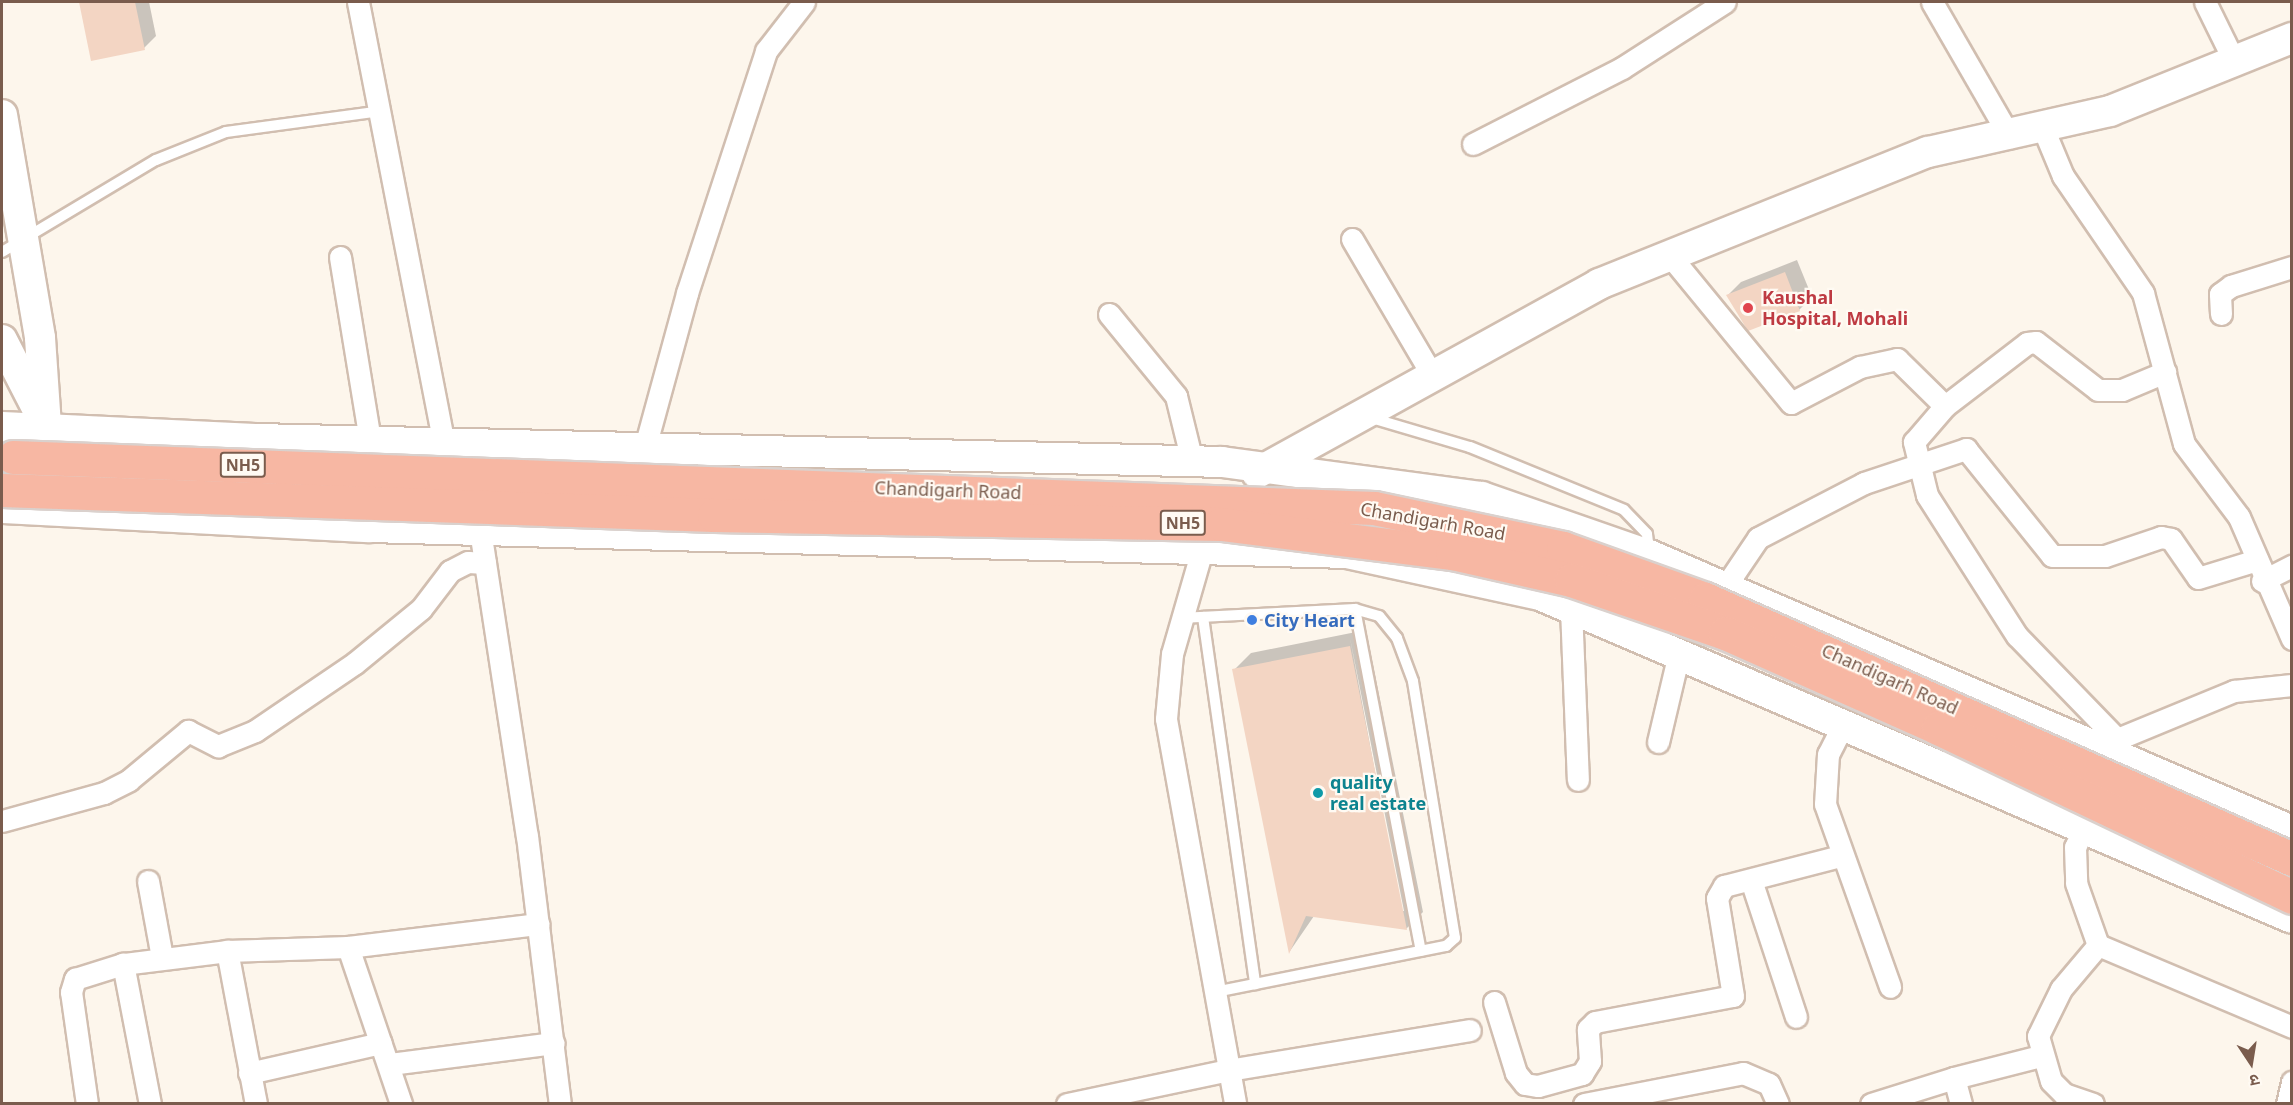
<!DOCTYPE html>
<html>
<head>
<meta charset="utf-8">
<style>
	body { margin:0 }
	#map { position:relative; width:2293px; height:1105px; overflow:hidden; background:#fdf6ec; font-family:"Noto Sans","Noto Sans Devanagari",sans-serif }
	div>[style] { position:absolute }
	.shadow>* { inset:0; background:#0003 }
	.building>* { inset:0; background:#f3d5c3 }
	.roads { filter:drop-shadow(2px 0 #d1beb0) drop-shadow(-2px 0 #d1beb0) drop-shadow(0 2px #d1beb0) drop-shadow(0 -2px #d1beb0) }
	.lane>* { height:10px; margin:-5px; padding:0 5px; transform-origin:5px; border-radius:5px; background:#fff }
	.street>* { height:21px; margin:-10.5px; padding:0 10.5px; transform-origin:10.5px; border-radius:10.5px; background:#fff }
	.secondary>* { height:30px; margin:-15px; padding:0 15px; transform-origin:15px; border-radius:15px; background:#fff }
	.bridges { filter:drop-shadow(2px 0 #dad1cd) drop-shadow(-2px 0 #dad1cd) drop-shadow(0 2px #dad1cd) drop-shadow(0 -2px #dad1cd) }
	.highway-bridge>* { height:33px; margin:-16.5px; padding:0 16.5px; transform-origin:16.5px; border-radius:16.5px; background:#f7b7a3 }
	.dots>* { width:16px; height:16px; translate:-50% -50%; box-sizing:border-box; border:3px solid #fffaf3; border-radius:50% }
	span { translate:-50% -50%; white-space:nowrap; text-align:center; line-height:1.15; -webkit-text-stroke:4.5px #fffaf3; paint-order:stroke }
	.shield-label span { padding:2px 4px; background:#fffaf3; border:2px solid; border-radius:4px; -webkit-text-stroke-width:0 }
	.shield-label { font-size:16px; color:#7a5c4d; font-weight:700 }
	.health-label { font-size:18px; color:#be3a42; font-weight:700 }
	.left { translate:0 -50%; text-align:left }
	.street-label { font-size:18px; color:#7a5c4d }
	.shop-label { font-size:18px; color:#366cbe; font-weight:700 }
	.culture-label { font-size:18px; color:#0d838f; font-weight:700 }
	.frame { position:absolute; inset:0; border:3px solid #7a5c4d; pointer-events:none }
	.north { position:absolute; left:2221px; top:1033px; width:60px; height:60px; -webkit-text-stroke:4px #fffaf3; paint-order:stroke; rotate:168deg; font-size:16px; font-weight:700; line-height:24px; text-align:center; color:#7a5c4d }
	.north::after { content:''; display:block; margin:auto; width:21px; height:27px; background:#7a5c4d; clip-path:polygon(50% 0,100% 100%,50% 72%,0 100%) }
</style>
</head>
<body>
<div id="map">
	<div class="shadow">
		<i style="clip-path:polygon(82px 2px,149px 2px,156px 36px,144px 48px)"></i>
		<i style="clip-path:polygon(1797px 260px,1812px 297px,1799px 310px,1728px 295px,1741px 282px)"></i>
		<i style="clip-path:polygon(evenodd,1366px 630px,1423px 912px,1406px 929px,1314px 916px,1290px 951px,1234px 670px,1251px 653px,1366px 630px,1350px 638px,1404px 911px,1401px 911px,1350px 638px)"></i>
	</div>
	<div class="building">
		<i style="clip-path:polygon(79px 2px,135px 2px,145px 50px,91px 61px)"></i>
		<i style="clip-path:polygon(1785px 272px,1800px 311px,1748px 331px,1726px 295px)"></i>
		<i style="clip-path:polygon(1350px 646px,1407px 930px,1306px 916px,1289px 954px,1232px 669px)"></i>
	</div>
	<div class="roads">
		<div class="lane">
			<i style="left:2px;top:252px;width:179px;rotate:-30.9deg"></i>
			<i style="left:156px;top:160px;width:75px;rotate:-21.8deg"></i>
			<i style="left:226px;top:132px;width:156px;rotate:-7.7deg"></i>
			<i style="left:1368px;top:417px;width:106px;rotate:16.4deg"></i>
			<i style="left:1470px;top:447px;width:166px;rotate:22.2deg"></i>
			<i style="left:1624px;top:510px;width:33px;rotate:46deg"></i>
			<i style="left:1647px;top:534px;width:17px;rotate:83deg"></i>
			<i style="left:1203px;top:617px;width:371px;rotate:81.9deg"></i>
			<i style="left:1181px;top:618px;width:174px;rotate:-3deg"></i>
			<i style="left:1355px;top:609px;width:348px;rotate:79.1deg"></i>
			<i style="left:1215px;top:992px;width:236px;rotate:-11.3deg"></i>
			<i style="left:1446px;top:946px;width:12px;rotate:-42deg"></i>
			<i style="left:1455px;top:938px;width:260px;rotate:-99.3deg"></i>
			<i style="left:1413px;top:681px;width:46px;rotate:-110.4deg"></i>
			<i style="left:1397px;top:638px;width:28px;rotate:-129deg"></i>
			<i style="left:1379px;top:616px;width:25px;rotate:-164deg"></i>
		</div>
		<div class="street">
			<i style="left:358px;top:2px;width:449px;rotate:79deg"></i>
			<i style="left:1932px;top:2px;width:156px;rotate:60deg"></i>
			<i style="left:2205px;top:2px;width:66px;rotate:63.8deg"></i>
			<i style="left:2043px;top:128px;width:52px;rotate:67.4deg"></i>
			<i style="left:2063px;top:176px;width:142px;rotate:55.6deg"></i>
			<i style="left:2143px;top:293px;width:156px;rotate:74.8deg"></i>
			<i style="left:2184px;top:444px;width:91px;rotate:53deg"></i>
			<i style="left:2239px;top:517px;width:133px;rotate:66.5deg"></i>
			<i style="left:1473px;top:144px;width:167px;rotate:-27deg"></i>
			<i style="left:1622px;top:68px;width:122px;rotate:-32.7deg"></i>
			<i style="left:1352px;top:239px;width:158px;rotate:59.5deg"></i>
			<i style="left:340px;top:257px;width:186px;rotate:80.7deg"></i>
			<i style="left:1671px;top:257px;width:189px;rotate:50.6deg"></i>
			<i style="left:1791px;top:403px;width:78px;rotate:-27.6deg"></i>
			<i style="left:1860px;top:367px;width:38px;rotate:-12deg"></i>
			<i style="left:1897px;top:359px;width:67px;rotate:44.4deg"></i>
			<i style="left:1109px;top:314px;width:106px;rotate:50.7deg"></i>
			<i style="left:1176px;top:396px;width:67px;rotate:76.2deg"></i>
			<i style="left:2221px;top:314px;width:20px;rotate:-93deg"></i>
			<i style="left:2220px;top:294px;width:14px;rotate:-36deg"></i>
			<i style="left:2231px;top:286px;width:64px;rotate:-17.3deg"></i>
			<i style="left:645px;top:447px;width:160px;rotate:-74.7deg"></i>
			<i style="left:687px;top:293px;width:255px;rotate:-71.9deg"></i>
			<i style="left:766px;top:51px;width:62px;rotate:-52.2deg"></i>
			<i style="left:480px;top:530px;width:310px;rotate:81.3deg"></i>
			<i style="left:527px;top:836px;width:270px;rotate:83deg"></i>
			<i style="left:1202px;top:550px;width:108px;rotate:106.1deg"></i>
			<i style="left:1172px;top:654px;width:65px;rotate:95.3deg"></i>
			<i style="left:1166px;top:719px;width:391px;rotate:79.8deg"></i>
			<i style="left:2262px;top:581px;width:34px;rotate:-27deg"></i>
			<i style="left:1725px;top:587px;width:59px;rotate:-56deg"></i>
			<i style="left:1758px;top:538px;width:119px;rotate:-27.4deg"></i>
			<i style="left:1864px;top:483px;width:108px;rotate:-18.4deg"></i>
			<i style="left:1966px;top:449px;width:137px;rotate:51.2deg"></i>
			<i style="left:2052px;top:556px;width:53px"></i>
			<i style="left:2105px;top:556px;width:59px;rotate:-18.7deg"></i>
			<i style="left:2161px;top:537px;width:10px;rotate:11deg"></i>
			<i style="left:2171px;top:539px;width:47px;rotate:55.3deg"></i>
			<i style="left:2198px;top:578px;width:62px;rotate:-17deg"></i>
			<i style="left:1571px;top:608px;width:172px;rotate:87.7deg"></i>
			<i style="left:1844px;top:723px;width:35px;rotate:117deg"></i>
			<i style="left:1828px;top:754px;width:50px;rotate:93.4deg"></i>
			<i style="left:1825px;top:804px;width:194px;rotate:70.4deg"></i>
			<i style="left:2116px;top:738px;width:142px;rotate:-134.1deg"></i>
			<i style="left:2017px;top:636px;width:167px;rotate:-122.6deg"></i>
			<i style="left:1927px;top:495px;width:55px;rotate:-103.8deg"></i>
			<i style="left:1914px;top:442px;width:48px;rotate:-49.3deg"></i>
			<i style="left:1945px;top:406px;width:103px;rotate:-37.5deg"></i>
			<i style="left:2027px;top:343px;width:9px;rotate:-6deg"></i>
			<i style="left:2036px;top:342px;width:78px;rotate:37.7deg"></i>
			<i style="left:2098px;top:390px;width:24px"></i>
			<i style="left:2122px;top:390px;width:47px;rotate:-22.7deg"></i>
			<i style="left:1658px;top:742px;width:91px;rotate:-76.7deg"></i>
			<i style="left:2103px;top:745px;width:142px;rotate:-22.4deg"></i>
			<i style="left:2234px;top:691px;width:58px;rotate:-5.9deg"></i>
			<i style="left:2px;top:821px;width:106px;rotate:-15.4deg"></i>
			<i style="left:104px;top:793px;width:28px;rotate:-27deg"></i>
			<i style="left:129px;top:780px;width:77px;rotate:-39.7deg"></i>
			<i style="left:188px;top:731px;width:34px;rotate:27deg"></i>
			<i style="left:218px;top:746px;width:40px;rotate:-22deg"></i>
			<i style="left:255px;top:731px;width:121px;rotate:-34.2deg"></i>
			<i style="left:355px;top:663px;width:85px;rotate:-39.3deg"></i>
			<i style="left:421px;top:609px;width:48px;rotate:-52.7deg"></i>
			<i style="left:450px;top:571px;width:20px;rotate:-27deg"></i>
			<i style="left:468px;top:562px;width:17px;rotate:3deg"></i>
			<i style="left:2085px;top:825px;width:24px;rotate:114deg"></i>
			<i style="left:2075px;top:847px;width:36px;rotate:88deg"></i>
			<i style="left:2076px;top:883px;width:66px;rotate:70.5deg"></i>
			<i style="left:2098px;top:945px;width:211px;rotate:22.9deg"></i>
			<i style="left:1751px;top:880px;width:144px;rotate:71.8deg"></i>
			<i style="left:148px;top:881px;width:77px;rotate:79.6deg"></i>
			<i style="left:348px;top:947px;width:166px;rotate:71.3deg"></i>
			<i style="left:1494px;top:1002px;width:74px;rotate:72.8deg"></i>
			<i style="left:1516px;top:1073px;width:14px;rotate:51deg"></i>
			<i style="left:1525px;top:1084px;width:13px;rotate:9deg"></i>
			<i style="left:1538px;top:1086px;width:46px;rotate:-15.3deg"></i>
			<i style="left:1582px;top:1074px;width:15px;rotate:-58deg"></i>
			<i style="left:1590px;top:1061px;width:32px;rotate:-94deg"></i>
			<i style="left:1588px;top:1029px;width:10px;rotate:-45deg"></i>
			<i style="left:1595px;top:1022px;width:140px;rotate:-10.7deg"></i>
			<i style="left:1733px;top:996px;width:99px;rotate:-99.3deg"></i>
			<i style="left:1717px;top:898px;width:14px;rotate:-60deg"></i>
			<i style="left:1724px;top:886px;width:120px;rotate:-14.5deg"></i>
			<i style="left:390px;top:1064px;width:165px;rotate:-7.3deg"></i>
			<i style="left:249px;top:1073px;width:135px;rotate:-12.8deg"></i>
			<i style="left:87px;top:1104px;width:113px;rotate:-98.1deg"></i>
			<i style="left:71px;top:992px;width:14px;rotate:-73deg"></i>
			<i style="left:75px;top:979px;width:50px;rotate:-17.4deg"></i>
			<i style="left:150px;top:1104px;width:143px;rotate:-100.9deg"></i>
			<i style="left:123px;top:964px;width:105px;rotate:-7.1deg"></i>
			<i style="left:256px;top:1104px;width:156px;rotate:-100.7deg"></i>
			<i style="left:227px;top:951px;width:121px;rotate:-1.9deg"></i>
			<i style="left:348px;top:947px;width:192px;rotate:-6.9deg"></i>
			<i style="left:1067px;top:1104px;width:166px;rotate:-11.9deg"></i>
			<i style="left:1229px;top:1070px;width:244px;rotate:-9.4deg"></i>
			<i style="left:1584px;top:1104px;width:162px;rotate:-11deg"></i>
			<i style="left:1743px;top:1073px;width:28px;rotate:23deg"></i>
			<i style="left:1769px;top:1084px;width:22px;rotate:66deg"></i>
			<i style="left:1871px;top:1104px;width:87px;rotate:-17.4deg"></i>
			<i style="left:1961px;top:1104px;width:27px;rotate:-105deg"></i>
			<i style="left:1954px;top:1078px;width:89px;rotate:-14.3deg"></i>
			<i style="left:2093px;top:1104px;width:31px;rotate:-161deg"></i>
			<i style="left:2064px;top:1094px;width:18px;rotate:-135deg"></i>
			<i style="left:2051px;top:1081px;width:47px;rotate:-106.1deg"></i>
			<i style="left:2038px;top:1036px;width:52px;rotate:-63.9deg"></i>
			<i style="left:2061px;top:989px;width:57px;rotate:-49.9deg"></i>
			<i style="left:2287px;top:1104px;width:23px;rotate:-77deg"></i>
		</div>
		<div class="secondary">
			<i style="left:2px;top:115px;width:226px;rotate:80.3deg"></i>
			<i style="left:40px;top:338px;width:89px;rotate:86.1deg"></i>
			<i style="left:46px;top:427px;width:20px;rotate:110deg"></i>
			<i style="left:2px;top:340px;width:85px;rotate:62.8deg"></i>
			<i style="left:2px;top:427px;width:254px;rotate:2.7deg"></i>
			<i style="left:256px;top:439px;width:966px;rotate:1.36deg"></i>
			<i style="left:1222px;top:462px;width:262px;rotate:7.7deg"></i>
			<i style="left:1482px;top:497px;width:177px;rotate:19.2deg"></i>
			<i style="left:1649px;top:555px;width:700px;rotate:23.23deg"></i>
			<i style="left:1257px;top:473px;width:391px;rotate:-28.9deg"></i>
			<i style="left:1599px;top:284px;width:354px;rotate:-21.9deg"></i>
			<i style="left:1928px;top:152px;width:187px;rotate:-12.7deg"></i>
			<i style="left:2110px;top:111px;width:196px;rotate:-21.9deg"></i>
			<i style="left:2px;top:508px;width:367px;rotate:3deg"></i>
			<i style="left:369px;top:527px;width:978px;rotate:1.52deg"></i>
			<i style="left:1347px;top:553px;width:198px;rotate:12.3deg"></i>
			<i style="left:1540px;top:595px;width:818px;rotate:23.24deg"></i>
		</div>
	</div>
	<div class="bridges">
		<div class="highway-bridge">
			<i style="left:13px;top:457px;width:1362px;rotate:2.15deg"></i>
			<i style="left:1374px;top:508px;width:193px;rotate:11.9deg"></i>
			<i style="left:1563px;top:548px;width:151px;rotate:19.8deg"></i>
			<i style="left:1705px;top:599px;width:642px;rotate:23.89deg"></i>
			<i style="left:2px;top:490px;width:712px;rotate:2.01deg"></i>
			<i style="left:714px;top:515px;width:507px;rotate:1.02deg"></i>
			<i style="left:1221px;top:524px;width:233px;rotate:7.2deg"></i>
			<i style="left:1452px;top:553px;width:122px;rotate:12.8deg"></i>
			<i style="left:1571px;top:580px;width:163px;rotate:19deg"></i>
			<i style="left:1725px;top:633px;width:233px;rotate:24deg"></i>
			<i style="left:1938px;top:728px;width:392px;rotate:25.5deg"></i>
		</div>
	</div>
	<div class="dots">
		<i style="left:1748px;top:308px;background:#e0444e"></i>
		<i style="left:1252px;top:620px;background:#3f7fe0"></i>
		<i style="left:1318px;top:793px;background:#0f9aa8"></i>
	</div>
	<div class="shield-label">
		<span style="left:243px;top:465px">NH5</span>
		<span style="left:1183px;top:523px">NH5</span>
	</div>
	<div class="health-label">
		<span class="left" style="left:1762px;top:308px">Kaushal<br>Hospital, Mohali</span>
	</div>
	<div class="street-label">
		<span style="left:948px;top:490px;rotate:2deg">Chandigarh Road</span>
		<span style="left:1433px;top:521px;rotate:10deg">Chandigarh Road</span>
		<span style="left:1890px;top:679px;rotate:24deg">Chandigarh Road</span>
	</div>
	<div class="shop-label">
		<span class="left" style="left:1264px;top:620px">City Heart</span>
	</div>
	<div class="culture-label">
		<span class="left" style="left:1330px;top:793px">quality<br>real estate</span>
	</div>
	<div class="frame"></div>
	<div class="north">उ</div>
</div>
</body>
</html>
